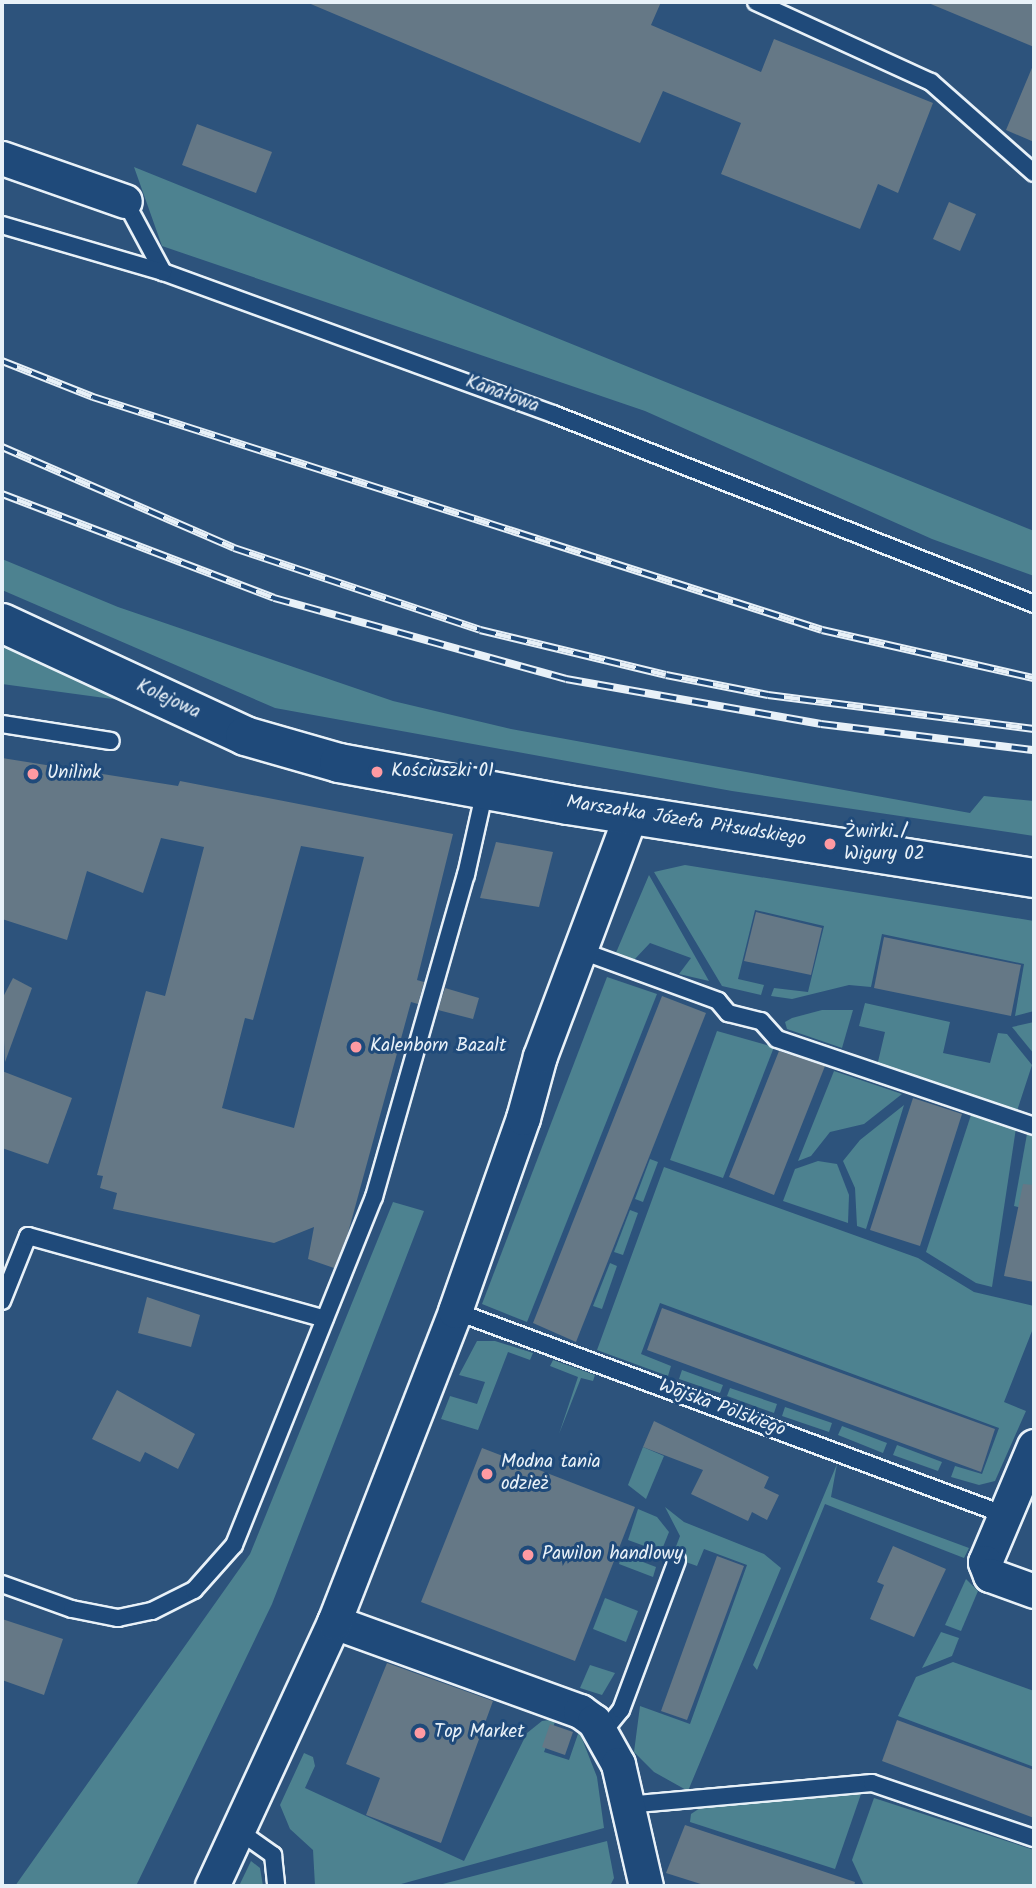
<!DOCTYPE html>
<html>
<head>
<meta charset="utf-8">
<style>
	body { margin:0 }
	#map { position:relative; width:1036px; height:1888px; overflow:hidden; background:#2d537c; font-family:Kalam,sans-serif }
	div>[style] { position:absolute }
	.green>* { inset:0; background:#4d8290 }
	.building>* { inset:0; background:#657886 }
	.roads { filter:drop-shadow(2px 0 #e8f1f8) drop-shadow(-2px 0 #e8f1f8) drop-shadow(0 2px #e8f1f8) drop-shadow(0 -2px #e8f1f8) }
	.service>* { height:16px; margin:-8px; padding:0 8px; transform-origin:8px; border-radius:8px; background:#1f4a7a }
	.minor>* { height:33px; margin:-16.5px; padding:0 16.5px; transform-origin:16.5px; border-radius:16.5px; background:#1f4a7a }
	.tertiary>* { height:38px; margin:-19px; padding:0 19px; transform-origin:19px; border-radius:19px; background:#1f4a7a }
	.rail>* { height:8px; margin-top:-4px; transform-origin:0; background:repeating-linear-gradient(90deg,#1f4a7a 0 16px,#e8f1f8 0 32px); box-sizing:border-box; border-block:2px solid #e8f1f8 }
	.dots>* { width:19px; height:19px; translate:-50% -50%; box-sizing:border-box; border:4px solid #1f4a7a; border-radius:50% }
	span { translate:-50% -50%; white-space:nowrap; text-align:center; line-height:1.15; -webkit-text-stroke:6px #1f4a7a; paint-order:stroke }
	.street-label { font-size:19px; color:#e8f1f8 }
	.poi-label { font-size:19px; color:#e8f1f8 }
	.left { translate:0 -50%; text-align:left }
	.frame { position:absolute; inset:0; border:4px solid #e8f1f8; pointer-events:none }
</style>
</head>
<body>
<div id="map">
	<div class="green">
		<i style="clip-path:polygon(134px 167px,1034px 531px,1034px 576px,932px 539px,645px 411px,162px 246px)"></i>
		<i style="clip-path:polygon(2px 559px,118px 607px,393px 701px,511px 729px,970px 813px,984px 796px,1034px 801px,1034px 836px,732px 791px,275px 708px,2px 590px)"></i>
		<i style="clip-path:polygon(2px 643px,127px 701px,2px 684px)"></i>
		<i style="clip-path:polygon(685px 865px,1034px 921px,1034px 1011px,1015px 1016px,1024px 964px,882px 934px,871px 987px,849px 985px,792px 999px,771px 996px,774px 988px,808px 992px,824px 926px,755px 910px,738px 979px,764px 985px,761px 995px,722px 986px,654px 872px)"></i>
		<i style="clip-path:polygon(649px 875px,709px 981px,679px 974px,691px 958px,650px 943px,633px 961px,615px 955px)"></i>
		<i style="clip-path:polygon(607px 977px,657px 994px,527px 1322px,482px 1304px)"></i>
		<i style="clip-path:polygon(865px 1003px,950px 1022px,943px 1053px,990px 1063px,998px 1033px,1007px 1034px,1032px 1065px,1016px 1114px,877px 1066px,885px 1032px,859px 1026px)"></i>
		<i style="clip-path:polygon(822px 1010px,853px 1010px,842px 1048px,787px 1029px,785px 1022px,792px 1018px)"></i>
		<i style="clip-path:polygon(1034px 1022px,1034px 1054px,1012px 1027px)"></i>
		<i style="clip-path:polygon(717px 1031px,774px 1047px,723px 1178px,670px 1160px)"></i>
		<i style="clip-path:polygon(834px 1071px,902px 1094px,864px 1124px,830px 1132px,811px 1156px,798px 1161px)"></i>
		<i style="clip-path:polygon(904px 1105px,866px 1229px,857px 1226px,855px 1188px,843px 1161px,860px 1140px)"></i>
		<i style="clip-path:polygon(972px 1112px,1016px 1128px,992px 1287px,976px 1283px,926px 1252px)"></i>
		<i style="clip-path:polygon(1027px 1134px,1034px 1136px,1034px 1211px,1014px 1206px)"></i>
		<i style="clip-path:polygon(650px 1159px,658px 1162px,643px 1202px,635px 1199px)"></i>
		<i style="clip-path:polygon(818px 1161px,837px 1164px,849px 1195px,848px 1223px,783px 1201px,795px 1169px)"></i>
		<i style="clip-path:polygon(664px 1167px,918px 1258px,974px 1292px,1034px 1306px,1034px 1326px,1004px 1402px,1026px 1411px,995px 1481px,979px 1485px,951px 1477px,955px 1466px,982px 1474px,999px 1428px,660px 1303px,641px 1354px,671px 1366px,668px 1376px,597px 1350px)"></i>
		<i style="clip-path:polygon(393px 1202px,424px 1211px,272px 1604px,136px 1886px,15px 1886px,250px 1554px)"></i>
		<i style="clip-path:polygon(630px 1210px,638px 1213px,623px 1255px,614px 1252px)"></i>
		<i style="clip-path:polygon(610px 1263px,617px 1266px,602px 1309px,593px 1306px)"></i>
		<i style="clip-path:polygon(477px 1341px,495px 1341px,533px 1353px,530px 1360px,508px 1352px,478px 1430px,441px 1419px,450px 1396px,477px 1404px,485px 1382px,459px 1375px)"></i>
		<i style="clip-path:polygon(553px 1360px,595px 1375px,593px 1381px,581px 1378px,559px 1434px,578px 1377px,550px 1366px)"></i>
		<i style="clip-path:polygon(682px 1370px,723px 1385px,720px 1393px,679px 1379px)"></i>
		<i style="clip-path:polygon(730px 1388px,777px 1404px,774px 1413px,727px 1396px)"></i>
		<i style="clip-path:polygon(785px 1407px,832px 1423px,829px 1432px,782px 1416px)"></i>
		<i style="clip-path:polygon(842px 1426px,887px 1443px,883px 1453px,838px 1435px)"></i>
		<i style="clip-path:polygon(897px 1445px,942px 1462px,938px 1471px,893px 1455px)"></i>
		<i style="clip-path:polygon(643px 1447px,664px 1456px,646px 1499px,628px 1485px)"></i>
		<i style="clip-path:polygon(837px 1464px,831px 1497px,969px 1548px,964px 1558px,825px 1504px,757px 1670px,753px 1665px)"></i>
		<i style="clip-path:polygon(665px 1507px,684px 1522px,764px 1554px,781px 1568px,688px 1791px,654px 1772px,634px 1752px,640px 1706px,690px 1724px,747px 1565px,704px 1549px,697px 1566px,672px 1557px,680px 1536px)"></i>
		<i style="clip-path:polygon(638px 1509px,657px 1517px,669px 1532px,661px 1552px,628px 1540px)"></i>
		<i style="clip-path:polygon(622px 1554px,656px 1567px,653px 1577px,619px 1564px)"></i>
		<i style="clip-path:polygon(966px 1579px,978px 1591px,961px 1631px,945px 1625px)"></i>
		<i style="clip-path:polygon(605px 1598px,638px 1611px,626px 1642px,593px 1629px)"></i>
		<i style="clip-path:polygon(941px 1632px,959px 1638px,952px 1656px,922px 1668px)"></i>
		<i style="clip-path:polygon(953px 1662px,1034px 1691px,1034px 1767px,898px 1716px,916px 1677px)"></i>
		<i style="clip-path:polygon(590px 1665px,615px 1673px,602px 1695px,580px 1688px)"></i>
		<i style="clip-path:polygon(556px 1719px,544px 1752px,569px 1760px,579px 1731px,597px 1777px,604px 1828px,394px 1886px,315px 1886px,313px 1850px,290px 1829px,280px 1805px,304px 1753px,313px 1757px,315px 1766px,305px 1788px,464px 1861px,527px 1733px,542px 1721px)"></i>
		<i style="clip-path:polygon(861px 1794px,835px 1869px,690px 1822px,691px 1814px,700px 1808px)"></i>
		<i style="clip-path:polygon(874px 1798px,1034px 1850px,1034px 1886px,864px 1886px,852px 1860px)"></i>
		<i style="clip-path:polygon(607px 1841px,614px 1878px,610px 1886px,435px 1886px)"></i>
		<i style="clip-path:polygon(251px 1861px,260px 1868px,263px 1886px,239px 1886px)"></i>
	</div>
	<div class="building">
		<i style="clip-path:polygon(306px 2px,661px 2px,651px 25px,761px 72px,774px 39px,933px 103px,898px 193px,878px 184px,860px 229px,721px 174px,741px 123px,663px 91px,640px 143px)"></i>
		<i style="clip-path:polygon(926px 2px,1034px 2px,1034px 47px)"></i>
		<i style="clip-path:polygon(1034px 63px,1034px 142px,1006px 130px)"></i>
		<i style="clip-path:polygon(197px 124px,272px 152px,256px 193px,182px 165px)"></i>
		<i style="clip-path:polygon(949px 202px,976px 214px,960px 251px,933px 239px)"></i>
		<i style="clip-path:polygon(evenodd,2px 758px,178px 786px,180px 781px,453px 834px,417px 980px,424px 982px,418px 1004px,411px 1002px,348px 1233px,334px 1268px,308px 1259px,314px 1227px,274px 1243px,113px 1209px,117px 1193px,100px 1188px,103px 1176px,97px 1175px,146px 991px,165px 996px,204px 847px,161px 838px,143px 893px,87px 871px,67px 940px,2px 919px,2px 758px,301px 846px,364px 857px,294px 1128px,222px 1108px,245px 1018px,253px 1020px,301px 846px)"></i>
		<i style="clip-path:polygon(496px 842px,553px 852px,539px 907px,480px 898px)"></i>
		<i style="clip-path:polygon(756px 912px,822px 928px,811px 975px,744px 961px)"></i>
		<i style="clip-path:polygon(884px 937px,1021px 965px,1011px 1016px,874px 988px)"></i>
		<i style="clip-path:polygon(13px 978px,32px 988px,5px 1062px,2px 999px)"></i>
		<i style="clip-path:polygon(445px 988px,479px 998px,473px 1019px,438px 1010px)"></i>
		<i style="clip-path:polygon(662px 996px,706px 1013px,576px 1342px,533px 1323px)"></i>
		<i style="clip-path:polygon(779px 1051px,825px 1066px,774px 1195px,729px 1177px)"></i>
		<i style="clip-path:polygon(2px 1071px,72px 1098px,48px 1164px,2px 1148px)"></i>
		<i style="clip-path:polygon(913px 1098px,962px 1114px,920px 1246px,870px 1230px)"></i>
		<i style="clip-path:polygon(1023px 1184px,1034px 1185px,1034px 1282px,1004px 1276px)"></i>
		<i style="clip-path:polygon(147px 1297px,200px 1315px,191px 1347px,138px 1333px)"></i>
		<i style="clip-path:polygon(662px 1308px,995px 1429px,981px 1472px,647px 1350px)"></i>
		<i style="clip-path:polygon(117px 1390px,195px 1434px,178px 1469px,145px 1452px,140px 1462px,92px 1439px)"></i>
		<i style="clip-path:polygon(654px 1421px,769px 1477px,764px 1488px,779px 1495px,767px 1520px,752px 1512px,748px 1521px,691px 1494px,703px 1470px,643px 1447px)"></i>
		<i style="clip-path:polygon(482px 1448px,635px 1507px,575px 1661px,421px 1602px)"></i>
		<i style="clip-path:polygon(893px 1546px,946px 1569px,914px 1637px,870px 1619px,884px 1585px,877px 1582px)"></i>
		<i style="clip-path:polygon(717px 1556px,744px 1566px,687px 1720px,661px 1711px)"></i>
		<i style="clip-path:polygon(2px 1619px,63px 1639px,44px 1695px,2px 1680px)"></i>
		<i style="clip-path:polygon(387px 1663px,493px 1701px,441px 1843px,366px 1815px,380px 1778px,346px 1764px)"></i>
		<i style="clip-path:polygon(897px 1720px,1034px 1770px,1034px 1818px,882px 1761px)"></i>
		<i style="clip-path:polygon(550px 1724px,573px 1732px,565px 1755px,542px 1747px)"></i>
		<i style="clip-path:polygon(685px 1825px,855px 1882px,854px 1886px,707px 1886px,666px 1873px)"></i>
	</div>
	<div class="roads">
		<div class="service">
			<i style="left:756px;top:2px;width:192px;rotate:24.6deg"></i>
			<i style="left:931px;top:82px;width:137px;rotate:41.5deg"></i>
			<i style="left:125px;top:201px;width:81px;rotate:61.8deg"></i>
			<i style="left:163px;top:272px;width:415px;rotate:20deg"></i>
			<i style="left:553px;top:414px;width:517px;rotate:21.55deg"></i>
			<i style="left:2px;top:225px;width:168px;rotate:16.3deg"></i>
			<i style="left:2px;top:724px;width:110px;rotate:8.9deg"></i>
			<i style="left:579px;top:950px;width:148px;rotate:20.1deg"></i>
			<i style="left:718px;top:1001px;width:16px;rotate:50deg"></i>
			<i style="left:728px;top:1013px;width:34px;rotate:14deg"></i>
			<i style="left:761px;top:1021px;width:24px;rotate:48deg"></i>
			<i style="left:777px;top:1039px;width:271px;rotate:18.7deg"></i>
			<i style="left:2px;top:1301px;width:70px;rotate:-68.2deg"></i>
			<i style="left:28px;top:1236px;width:308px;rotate:15.6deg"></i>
			<i style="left:455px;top:1311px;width:570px;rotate:20.34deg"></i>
			<i style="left:2px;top:1584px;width:74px;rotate:19.7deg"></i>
			<i style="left:72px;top:1609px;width:47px;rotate:11.1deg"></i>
			<i style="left:118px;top:1618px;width:35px;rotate:-12deg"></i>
			<i style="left:152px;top:1611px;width:47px;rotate:-26.6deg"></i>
			<i style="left:194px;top:1590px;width:60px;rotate:-48.4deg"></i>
			<i style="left:234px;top:1545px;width:375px;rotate:-68.1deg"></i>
			<i style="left:374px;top:1197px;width:335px;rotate:-74.1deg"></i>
			<i style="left:466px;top:875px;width:87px;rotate:-77.4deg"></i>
			<i style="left:603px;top:1732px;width:28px;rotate:-51deg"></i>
			<i style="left:621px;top:1710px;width:160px;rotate:-69.5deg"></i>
			<i style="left:626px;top:1805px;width:247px;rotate:-5.1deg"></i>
			<i style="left:872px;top:1783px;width:171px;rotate:18.8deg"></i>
			<i style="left:239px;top:1831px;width:42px;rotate:35.2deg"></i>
			<i style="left:273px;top:1855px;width:31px;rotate:84deg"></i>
		</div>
		<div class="minor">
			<i style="left:2px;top:158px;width:130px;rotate:19.3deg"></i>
			<i style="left:1034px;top:1446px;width:126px;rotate:112.9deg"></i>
			<i style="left:985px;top:1562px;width:14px;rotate:69deg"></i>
			<i style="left:990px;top:1575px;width:47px;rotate:20deg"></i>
			<i style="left:334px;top:1622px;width:262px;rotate:19.9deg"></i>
			<i style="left:580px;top:1711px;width:17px;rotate:36deg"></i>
			<i style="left:594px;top:1721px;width:49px;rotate:60.8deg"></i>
			<i style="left:618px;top:1764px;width:125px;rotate:77.1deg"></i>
			<i style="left:212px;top:1886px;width:291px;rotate:-65.2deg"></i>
			<i style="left:334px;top:1622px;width:334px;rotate:-68.7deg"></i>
			<i style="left:455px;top:1311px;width:205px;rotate:-70.6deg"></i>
			<i style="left:523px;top:1118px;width:64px;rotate:-74.7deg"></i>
			<i style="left:540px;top:1056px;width:259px;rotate:-69.4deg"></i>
		</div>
		<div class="tertiary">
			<i style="left:2px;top:623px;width:268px;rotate:24.9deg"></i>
			<i style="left:245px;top:736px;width:98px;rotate:16deg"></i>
			<i style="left:339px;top:763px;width:233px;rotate:10.4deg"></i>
			<i style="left:568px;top:805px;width:472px;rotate:8.9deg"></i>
		</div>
	</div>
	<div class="rail">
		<i style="left:2px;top:361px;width:98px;rotate:21.6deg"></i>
		<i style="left:93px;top:397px;width:765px;rotate:17.72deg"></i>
		<i style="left:822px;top:630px;width:217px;rotate:12.8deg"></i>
		<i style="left:2px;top:447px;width:253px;rotate:23.5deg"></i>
		<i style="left:234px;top:548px;width:259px;rotate:18.4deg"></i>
		<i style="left:480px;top:630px;width:191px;rotate:13.6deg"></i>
		<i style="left:666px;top:675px;width:104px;rotate:11.1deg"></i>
		<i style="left:768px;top:695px;width:268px;rotate:7.3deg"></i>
		<i style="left:2px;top:494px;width:291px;rotate:20.9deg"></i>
		<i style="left:274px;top:598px;width:303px;rotate:15.5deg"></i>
		<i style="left:566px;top:679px;width:259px;rotate:10deg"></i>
		<i style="left:821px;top:724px;width:215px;rotate:7deg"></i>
	</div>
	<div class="dots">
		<i style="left:377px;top:772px;background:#ff9aa2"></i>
		<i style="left:33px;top:774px;background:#ff9aa2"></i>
		<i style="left:830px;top:844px;background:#ff9aa2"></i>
		<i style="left:356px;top:1047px;background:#ff9aa2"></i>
		<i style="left:487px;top:1474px;background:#ff9aa2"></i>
		<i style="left:528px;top:1555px;background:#ff9aa2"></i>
		<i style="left:420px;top:1733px;background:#ff9aa2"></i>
	</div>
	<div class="street-label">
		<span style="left:502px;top:395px;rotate:20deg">Kanałowa</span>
		<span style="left:168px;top:700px;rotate:25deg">Kolejowa</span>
		<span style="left:686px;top:822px;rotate:9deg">Marszałka Józefa Piłsudskiego</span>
		<span style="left:722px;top:1409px;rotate:20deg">Wojska Polskiego</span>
	</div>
	<div class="poi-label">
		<span class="left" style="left:391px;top:772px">Kościuszki 01</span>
		<span class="left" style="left:47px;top:774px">Unilink</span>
		<span class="left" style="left:844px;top:844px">Żwirki /<br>Wigury 02</span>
		<span class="left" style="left:370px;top:1047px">Kalenborn Bazalt</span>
		<span class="left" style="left:501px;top:1474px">Modna tania<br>odzież</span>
		<span class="left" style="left:542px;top:1555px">Pawilon handlowy</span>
		<span class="left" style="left:434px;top:1733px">Top Market</span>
	</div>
	<div class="frame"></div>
</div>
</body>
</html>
